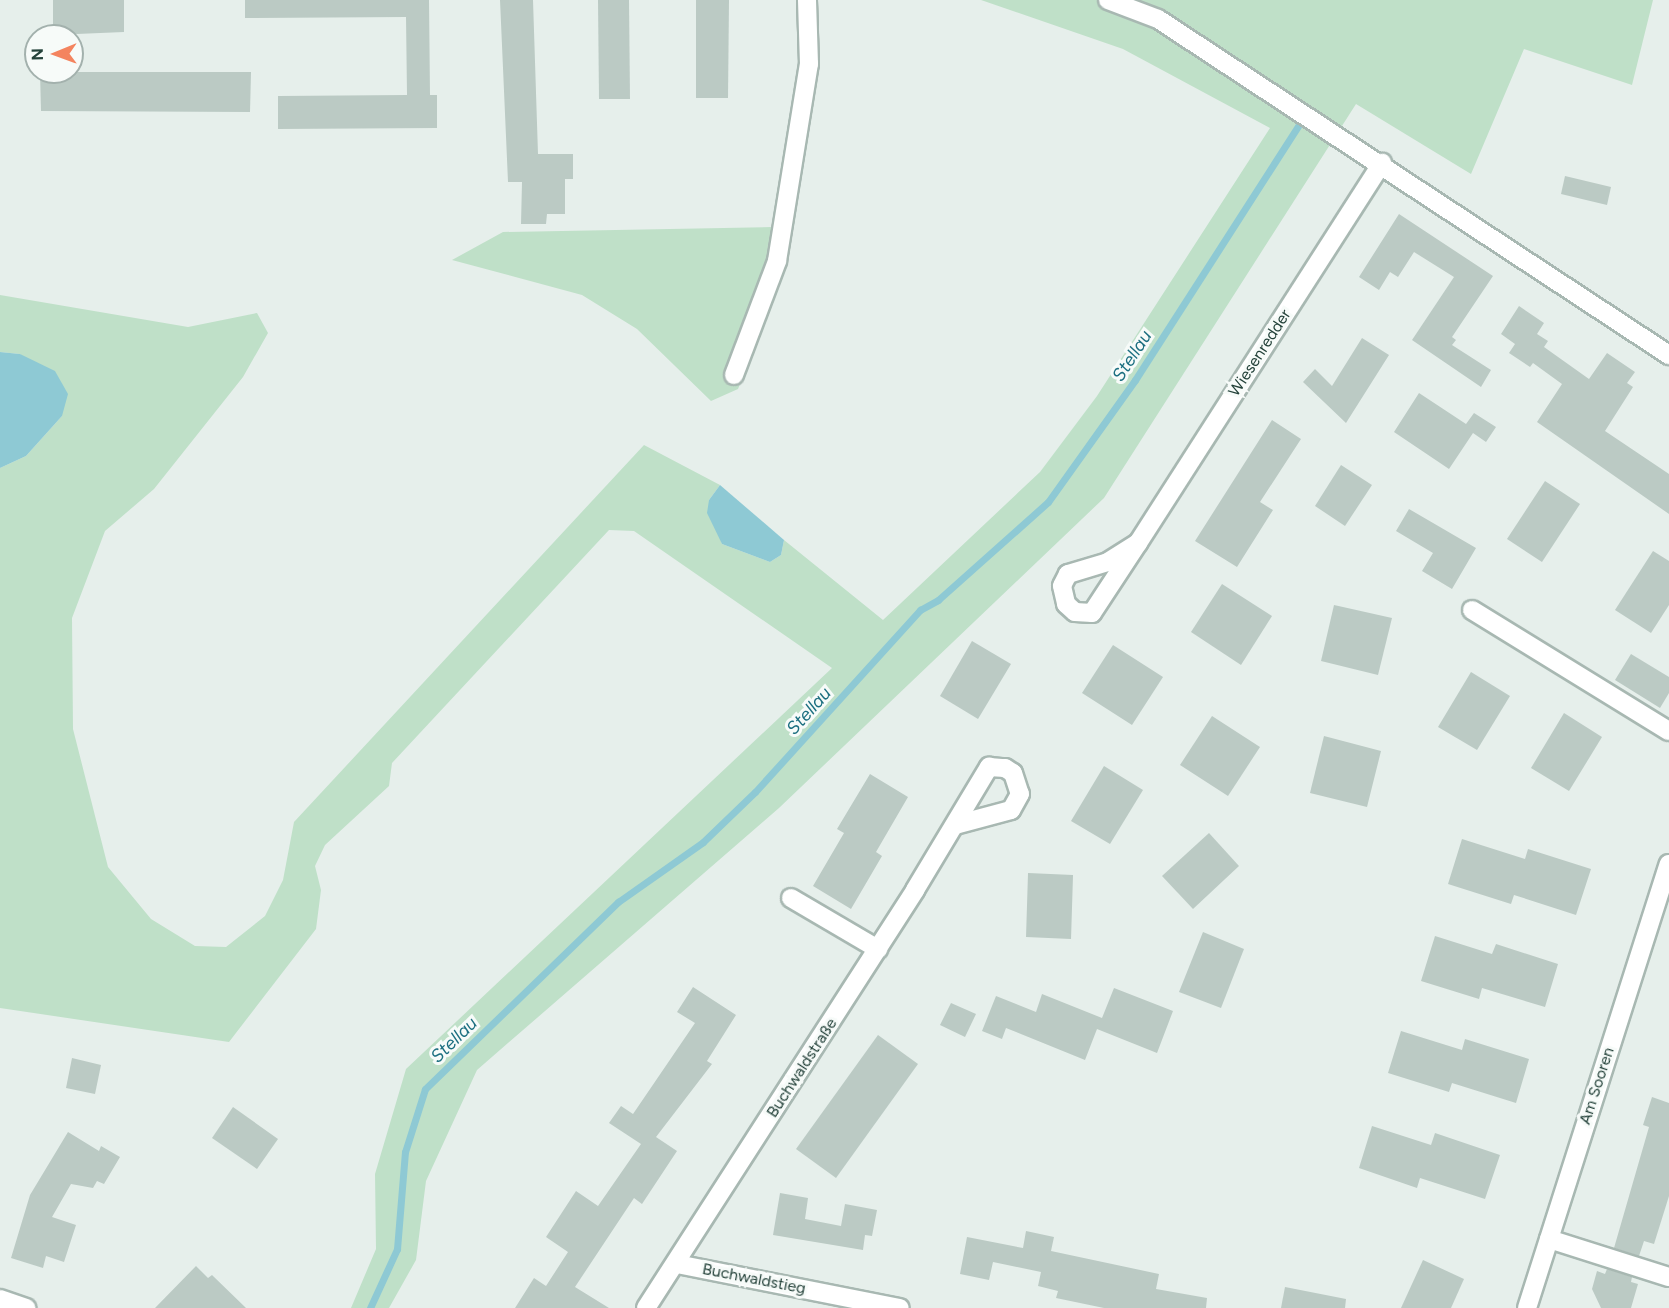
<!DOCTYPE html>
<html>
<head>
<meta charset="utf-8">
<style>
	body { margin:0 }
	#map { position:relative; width:1669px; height:1308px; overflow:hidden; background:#e6efeb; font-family:Figtree,sans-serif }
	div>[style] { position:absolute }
	.green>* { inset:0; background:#bfe0c8 }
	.water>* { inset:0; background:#8ec9d4 }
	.stream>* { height:7px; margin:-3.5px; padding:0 3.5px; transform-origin:3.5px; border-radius:3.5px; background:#8ec9d4 }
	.building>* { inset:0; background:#bbcac4 }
	.roads { filter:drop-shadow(2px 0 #a8b8b2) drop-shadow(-2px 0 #a8b8b2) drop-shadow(0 2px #a8b8b2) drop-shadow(0 -2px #a8b8b2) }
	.minor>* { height:18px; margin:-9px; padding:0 9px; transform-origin:9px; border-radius:9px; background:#fff }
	span { translate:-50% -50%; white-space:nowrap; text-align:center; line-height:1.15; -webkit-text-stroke:6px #f7fbf9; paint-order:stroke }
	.street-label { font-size:16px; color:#24423a }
	.water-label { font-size:18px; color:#1c6f80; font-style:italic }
	.north { position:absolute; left:24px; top:24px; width:60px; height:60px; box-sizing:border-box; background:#f7fbf9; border:2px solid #a3b1ad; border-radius:50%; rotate:269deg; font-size:16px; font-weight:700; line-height:24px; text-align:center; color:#24423a }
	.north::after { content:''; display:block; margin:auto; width:21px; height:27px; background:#f4845f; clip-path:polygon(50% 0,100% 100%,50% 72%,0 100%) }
</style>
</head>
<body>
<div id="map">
	<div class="green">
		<i style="clip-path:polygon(981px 0,1653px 0,1632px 85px,1524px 49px,1471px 174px,1356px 104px,1104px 498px,779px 808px,477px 1070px,426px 1181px,416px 1260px,389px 1308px,351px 1308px,376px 1249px,375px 1174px,406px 1069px,832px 668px,634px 531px,609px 530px,392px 763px,389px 786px,325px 845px,315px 866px,321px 890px,316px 929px,229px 1042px,0 1008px,0 468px,26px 456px,62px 416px,20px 354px,0 352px,0 295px,188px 327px,257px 313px,268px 333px,243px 377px,154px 489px,105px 531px,72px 618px,73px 729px,108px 867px,151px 919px,195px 946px,226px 947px,265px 916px,283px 880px,294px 822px,644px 445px,720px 485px,709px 500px,722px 544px,770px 562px,781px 555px,784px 540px,883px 620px,1040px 472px,1097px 396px,1270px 128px,1123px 49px)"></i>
		<i style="clip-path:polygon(772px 227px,792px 230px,757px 343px,738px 389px,711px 401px,637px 329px,582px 295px,452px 260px,503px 232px)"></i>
	</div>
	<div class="water">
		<i style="clip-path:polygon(0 352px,20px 354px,55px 371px,68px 394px,62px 416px,26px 456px,0 468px)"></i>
		<i style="clip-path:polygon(720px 485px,784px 540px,781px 555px,770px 562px,722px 544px,707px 513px,709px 500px)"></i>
	</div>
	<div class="stream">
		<i style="left:370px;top:1308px;width:65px;rotate:-65.4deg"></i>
		<i style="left:397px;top:1249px;width:97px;rotate:-85.3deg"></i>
		<i style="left:405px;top:1152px;width:66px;rotate:-72.4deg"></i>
		<i style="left:425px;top:1089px;width:269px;rotate:-44.1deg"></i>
		<i style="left:618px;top:902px;width:104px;rotate:-35.2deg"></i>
		<i style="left:703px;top:842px;width:72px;rotate:-43.9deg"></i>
		<i style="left:755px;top:792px;width:246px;rotate:-47.8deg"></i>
		<i style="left:920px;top:610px;width:21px;rotate:-29deg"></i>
		<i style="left:938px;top:600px;width:147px;rotate:-41.7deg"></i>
		<i style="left:1048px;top:502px;width:150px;rotate:-54.5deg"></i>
		<i style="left:1135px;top:380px;width:302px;rotate:-57.3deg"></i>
	</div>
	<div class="building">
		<i style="clip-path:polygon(53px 0,124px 0,124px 32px,53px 35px)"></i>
		<i style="clip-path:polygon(245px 0,429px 0,430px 95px,437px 95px,437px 128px,278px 129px,278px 96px,407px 95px,406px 17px,245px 18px)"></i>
		<i style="clip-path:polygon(500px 0,533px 0,538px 154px,573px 154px,573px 179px,565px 179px,565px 214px,547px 214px,546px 224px,521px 224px,522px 182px,508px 182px)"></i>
		<i style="clip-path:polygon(598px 0,629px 0,630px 99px,599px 99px)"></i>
		<i style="clip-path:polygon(696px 0,729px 0,728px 98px,696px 98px)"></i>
		<i style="clip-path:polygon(40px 72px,251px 72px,250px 112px,41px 111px)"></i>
		<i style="clip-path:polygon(1565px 176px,1611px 187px,1607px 205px,1561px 194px)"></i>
		<i style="clip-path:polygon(1399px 214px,1493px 276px,1452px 337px,1456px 340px,1452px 345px,1491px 370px,1481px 387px,1412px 340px,1454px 277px,1414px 252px,1398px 277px,1390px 272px,1379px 290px,1359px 277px)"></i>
		<i style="clip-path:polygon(1519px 306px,1544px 323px,1537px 334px,1548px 341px,1544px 347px,1589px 379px,1607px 353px,1635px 372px,1627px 383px,1633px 387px,1605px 431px,1669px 474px,1669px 514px,1537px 422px,1562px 384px,1533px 363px,1530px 367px,1509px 353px,1515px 344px,1501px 334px)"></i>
		<i style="clip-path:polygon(1362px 338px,1389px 355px,1346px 423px,1303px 382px,1315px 369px,1332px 386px)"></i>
		<i style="clip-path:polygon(1419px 393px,1466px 424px,1474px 413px,1496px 427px,1486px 442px,1473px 433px,1449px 469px,1394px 432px)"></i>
		<i style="clip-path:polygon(1272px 420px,1301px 439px,1260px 502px,1273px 510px,1237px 567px,1195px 541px)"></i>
		<i style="clip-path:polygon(1341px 465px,1372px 485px,1345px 526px,1315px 506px)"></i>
		<i style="clip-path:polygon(1545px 481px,1580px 504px,1542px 562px,1507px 539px)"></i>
		<i style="clip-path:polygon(1409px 509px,1476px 548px,1452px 589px,1422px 571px,1433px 553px,1396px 531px)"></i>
		<i style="clip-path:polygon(1653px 551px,1669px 561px,1669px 605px,1651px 633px,1615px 610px)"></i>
		<i style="clip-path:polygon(1222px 584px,1272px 616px,1241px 665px,1191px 632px)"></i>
		<i style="clip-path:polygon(1334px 605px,1392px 618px,1378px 675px,1321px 661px)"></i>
		<i style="clip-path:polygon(972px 641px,1011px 664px,978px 719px,940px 696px)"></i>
		<i style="clip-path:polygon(1113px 645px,1163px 677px,1132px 725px,1082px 693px)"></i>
		<i style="clip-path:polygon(1631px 654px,1669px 677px,1669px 693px,1660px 708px,1615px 680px)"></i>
		<i style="clip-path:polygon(1471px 672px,1510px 696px,1477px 750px,1438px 727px)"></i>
		<i style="clip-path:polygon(1564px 713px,1602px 737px,1569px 791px,1531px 768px)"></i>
		<i style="clip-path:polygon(1212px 716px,1260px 747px,1228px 796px,1180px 765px)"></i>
		<i style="clip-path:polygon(1324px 736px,1381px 751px,1367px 807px,1310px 793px)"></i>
		<i style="clip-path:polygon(1104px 766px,1143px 790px,1110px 844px,1071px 821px)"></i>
		<i style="clip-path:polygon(870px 774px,908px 797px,876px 852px,882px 856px,851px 909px,813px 886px,844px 833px,837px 829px)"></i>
		<i style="clip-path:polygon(1209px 833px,1239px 866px,1193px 909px,1162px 876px)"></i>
		<i style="clip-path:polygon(1462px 839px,1525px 859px,1528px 849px,1591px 869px,1576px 915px,1514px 895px,1511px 904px,1448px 884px)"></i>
		<i style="clip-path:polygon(1028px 873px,1073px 875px,1071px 939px,1026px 937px)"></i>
		<i style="clip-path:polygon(1203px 932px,1244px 949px,1221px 1008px,1179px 992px)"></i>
		<i style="clip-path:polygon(1435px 936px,1492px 954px,1496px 944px,1558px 964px,1545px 1007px,1482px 988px,1479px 999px,1421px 981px)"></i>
		<i style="clip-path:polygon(693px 987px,736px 1015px,707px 1061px,712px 1064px,656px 1137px,677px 1151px,642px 1204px,634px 1198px,575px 1287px,609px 1308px,515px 1308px,534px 1278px,546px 1286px,568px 1252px,546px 1237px,576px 1191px,598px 1206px,641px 1144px,609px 1123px,621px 1106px,633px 1114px,695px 1023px,677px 1012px)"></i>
		<i style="clip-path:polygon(1114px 988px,1173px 1011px,1157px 1053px,1097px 1029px,1085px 1060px,1006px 1028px,1002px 1039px,982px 1031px,996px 996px,1036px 1012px,1042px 994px,1102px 1018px)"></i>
		<i style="clip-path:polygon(951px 1003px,976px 1014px,965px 1037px,940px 1025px)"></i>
		<i style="clip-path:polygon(1401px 1031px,1462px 1050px,1465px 1039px,1529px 1059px,1516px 1103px,1452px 1083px,1449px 1092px,1388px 1073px)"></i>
		<i style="clip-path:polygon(878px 1035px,918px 1064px,836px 1178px,796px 1149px)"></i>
		<i style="clip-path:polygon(72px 1058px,101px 1065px,95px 1094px,66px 1088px)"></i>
		<i style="clip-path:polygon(1652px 1097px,1669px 1103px,1669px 1196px,1654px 1244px,1644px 1241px,1639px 1256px,1614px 1248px,1649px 1127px,1643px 1125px)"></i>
		<i style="clip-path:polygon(233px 1107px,278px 1139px,257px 1169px,212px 1138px)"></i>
		<i style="clip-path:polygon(1372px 1126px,1431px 1145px,1435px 1133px,1500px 1155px,1485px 1199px,1420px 1178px,1417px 1188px,1359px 1168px)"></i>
		<i style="clip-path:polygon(68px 1132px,99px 1151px,101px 1146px,120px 1157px,104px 1184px,97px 1181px,93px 1188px,71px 1184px,52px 1217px,76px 1225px,64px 1262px,46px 1256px,43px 1268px,11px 1258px,30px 1195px)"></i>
		<i style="clip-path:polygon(780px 1193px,808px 1198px,805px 1219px,841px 1226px,845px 1204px,877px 1210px,872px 1236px,865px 1235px,863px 1250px,773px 1235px)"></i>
		<i style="clip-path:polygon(1026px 1231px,1054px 1237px,1051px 1251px,1159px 1274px,1156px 1289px,1207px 1298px,1206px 1308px,1104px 1308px,1056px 1298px,1058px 1291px,1038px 1286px,1041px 1272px,993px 1262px,989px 1280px,960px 1274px,967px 1237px,1023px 1248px)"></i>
		<i style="clip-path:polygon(1423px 1260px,1464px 1279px,1451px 1308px,1401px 1308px)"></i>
		<i style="clip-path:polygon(196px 1266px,208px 1278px,212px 1275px,246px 1308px,155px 1308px)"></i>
		<i style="clip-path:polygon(1607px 1269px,1632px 1277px,1631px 1282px,1638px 1284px,1631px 1308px,1601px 1308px,1592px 1289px,1597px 1271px,1605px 1274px)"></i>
		<i style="clip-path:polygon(1285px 1287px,1346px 1299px,1345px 1308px,1281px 1308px)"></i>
	</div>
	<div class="roads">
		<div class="minor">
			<i style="left:1108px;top:0;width:53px;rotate:20.8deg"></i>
			<i style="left:1158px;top:19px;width:612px;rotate:33.33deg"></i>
			<i style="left:734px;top:375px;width:122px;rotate:-69.3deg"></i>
			<i style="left:777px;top:261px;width:200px;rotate:-80.8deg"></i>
			<i style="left:809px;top:64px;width:64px;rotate:-91.8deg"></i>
			<i style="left:1138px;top:543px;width:36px;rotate:148deg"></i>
			<i style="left:1108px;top:562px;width:42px;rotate:163.3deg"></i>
			<i style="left:1068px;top:574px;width:13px;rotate:117deg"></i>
			<i style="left:1062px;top:586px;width:18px;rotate:77deg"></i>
			<i style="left:1066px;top:604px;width:12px;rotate:42deg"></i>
			<i style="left:1075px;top:612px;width:17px;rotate:3deg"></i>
			<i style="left:1092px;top:613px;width:84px;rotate:-56.7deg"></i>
			<i style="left:1138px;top:543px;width:452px;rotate:-57.3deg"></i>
			<i style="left:1472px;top:610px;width:231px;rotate:31.6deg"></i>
			<i style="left:791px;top:898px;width:101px;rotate:30.4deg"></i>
			<i style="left:1549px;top:1239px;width:126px;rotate:17.6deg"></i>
			<i style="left:677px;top:1264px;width:227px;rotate:11.2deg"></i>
			<i style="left:0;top:1299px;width:28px;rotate:19deg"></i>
			<i style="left:646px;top:1308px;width:497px;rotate:-57.2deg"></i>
			<i style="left:915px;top:890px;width:144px;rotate:-59deg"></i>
			<i style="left:989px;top:767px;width:16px;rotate:4deg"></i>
			<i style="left:1005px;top:768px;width:9px;rotate:32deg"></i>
			<i style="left:1013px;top:773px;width:22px;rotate:72deg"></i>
			<i style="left:1020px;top:794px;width:18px;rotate:119deg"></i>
			<i style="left:1011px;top:810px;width:58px;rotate:165deg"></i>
			<i style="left:1527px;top:1308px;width:466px;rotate:-72.3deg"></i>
		</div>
	</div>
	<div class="street-label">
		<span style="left:1260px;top:353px;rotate:-57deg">Wiesenredder</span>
		<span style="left:802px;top:1068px;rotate:-57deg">Buchwaldstraße</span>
		<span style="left:1597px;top:1086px;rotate:-72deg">Am Sooren</span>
		<span style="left:754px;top:1279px;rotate:11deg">Buchwaldstieg</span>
	</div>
	<div class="water-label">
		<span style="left:1132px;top:356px;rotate:-57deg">Stellau</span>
		<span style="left:809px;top:711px;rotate:-48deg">Stellau</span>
		<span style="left:454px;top:1040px;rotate:-44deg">Stellau</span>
	</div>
	<div class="north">N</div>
</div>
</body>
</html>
